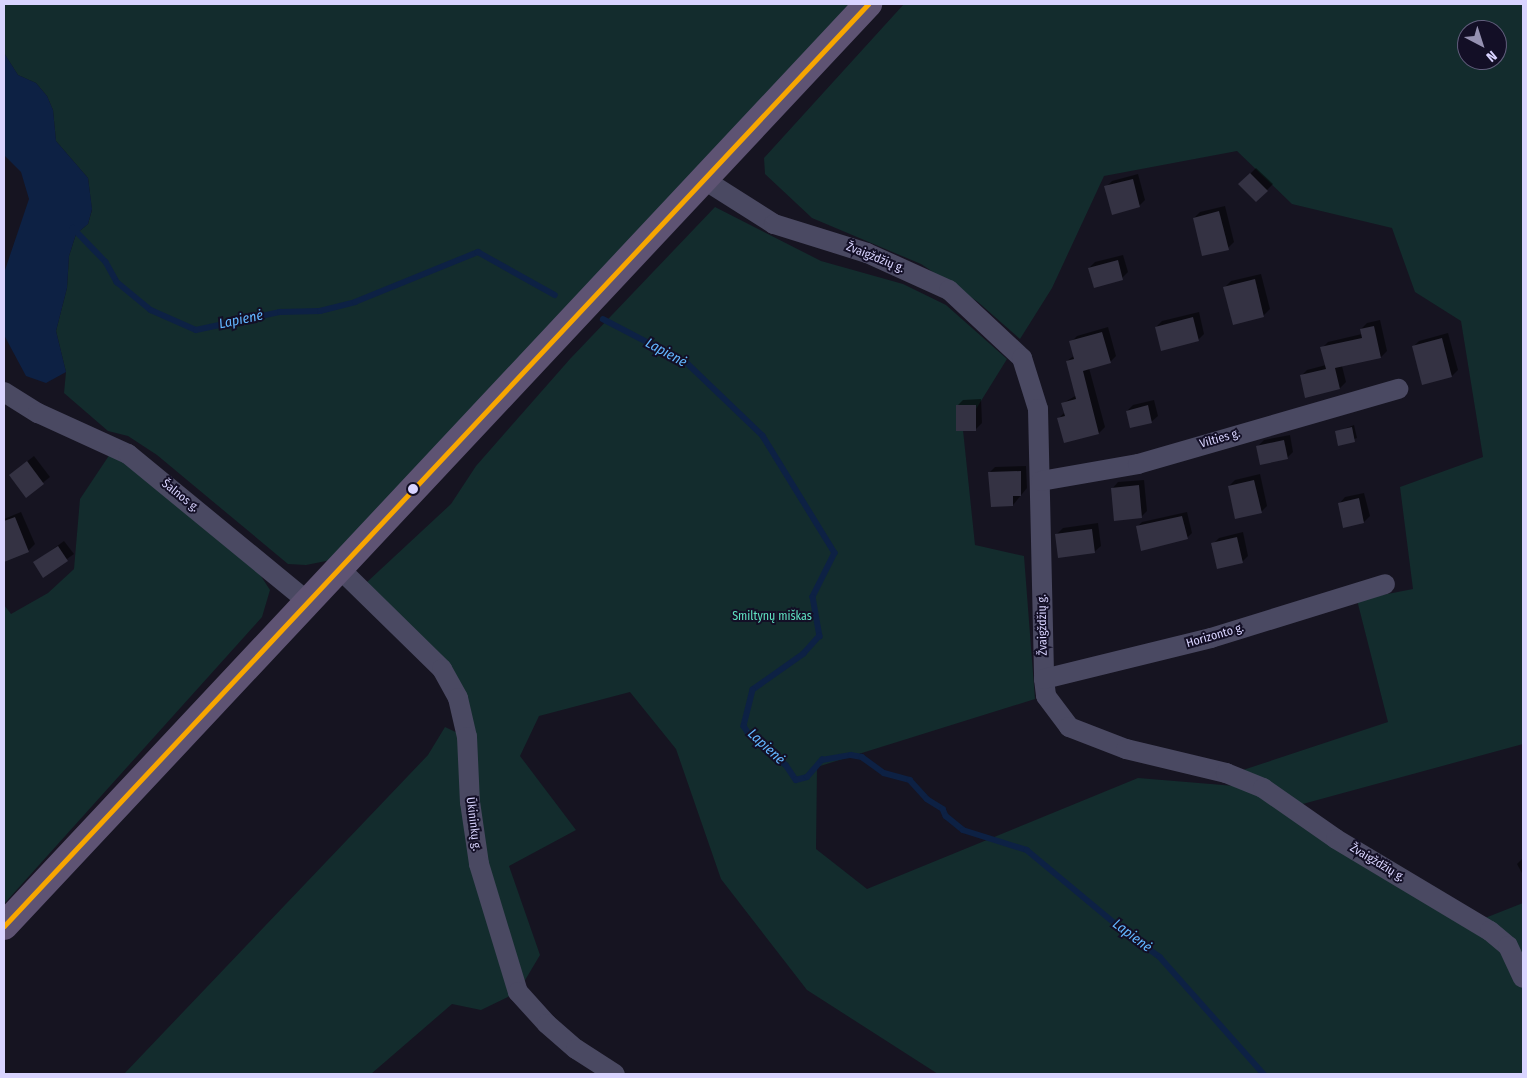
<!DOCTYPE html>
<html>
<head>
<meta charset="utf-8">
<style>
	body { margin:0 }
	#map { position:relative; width:1527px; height:1078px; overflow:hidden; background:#161421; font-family:"Fira Sans Condensed",sans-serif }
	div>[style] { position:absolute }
	.green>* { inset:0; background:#132c2d }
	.water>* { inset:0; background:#0d2144 }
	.shadow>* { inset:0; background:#0007 }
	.stream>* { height:5.5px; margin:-2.75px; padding:0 2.75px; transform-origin:2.75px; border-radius:2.75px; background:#0d2144 }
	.building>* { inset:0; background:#343243 }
	.minor>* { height:20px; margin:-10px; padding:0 10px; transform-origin:10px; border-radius:10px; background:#4a4962 }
	.primary>* { height:28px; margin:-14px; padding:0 14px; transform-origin:14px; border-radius:14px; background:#5e5373 }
	.bus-1>* { height:5px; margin:-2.5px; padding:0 2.5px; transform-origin:2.5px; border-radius:2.5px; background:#f7a600 }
	.dots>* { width:14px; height:14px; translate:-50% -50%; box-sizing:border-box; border:2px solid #130f26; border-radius:50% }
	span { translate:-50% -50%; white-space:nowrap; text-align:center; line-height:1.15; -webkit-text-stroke:4px #130f26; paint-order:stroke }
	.street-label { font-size:12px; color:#d9d4ff }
	.park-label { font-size:12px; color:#5fe0c0 }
	.water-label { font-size:14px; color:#62b6ff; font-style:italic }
	.frame { position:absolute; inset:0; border:5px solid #d9d4ff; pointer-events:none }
	.north { position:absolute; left:1457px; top:20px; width:50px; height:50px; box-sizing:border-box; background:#130f26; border:1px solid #625e7d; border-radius:50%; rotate:140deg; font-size:14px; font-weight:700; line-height:20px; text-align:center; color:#d9d4ff }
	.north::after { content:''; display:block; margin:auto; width:18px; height:22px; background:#9591b1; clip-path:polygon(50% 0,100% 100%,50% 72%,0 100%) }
</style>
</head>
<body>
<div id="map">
	<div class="green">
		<i style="clip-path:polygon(4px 4px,853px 4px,331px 560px,306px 565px,288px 564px,157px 455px,128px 436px,108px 431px,64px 393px,66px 372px,56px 331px,67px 288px,69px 256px,76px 234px,88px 224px,92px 210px,88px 178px,56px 141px,53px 110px,47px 96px,36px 83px,18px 75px,4px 53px)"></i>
		<i style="clip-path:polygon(evenodd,904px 4px,1523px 4px,1523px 744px,1299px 805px,1240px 771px,1388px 722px,1357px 600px,1413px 589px,1400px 487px,1483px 457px,1461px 321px,1415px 292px,1392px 228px,1292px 204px,1237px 151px,1104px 176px,1052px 288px,1020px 339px,978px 302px,921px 264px,812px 218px,765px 174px,764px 158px,904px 4px,1467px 30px,1497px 30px,1497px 60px,1467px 60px,1467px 30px)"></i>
		<i style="clip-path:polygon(715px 207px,821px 261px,903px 284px,946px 305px,1007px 359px,963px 430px,975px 545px,1024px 556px,1035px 699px,817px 767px,816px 849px,867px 889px,1138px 778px,1247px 787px,1485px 918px,1523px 903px,1523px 1074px,938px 1074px,807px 990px,721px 879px,676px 749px,630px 692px,539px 716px,520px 756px,576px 830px,509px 866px,540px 955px,518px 992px,481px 1010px,452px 1004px,371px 1074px,124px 1074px,428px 755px,445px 727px,466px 737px,467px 704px,366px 583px,451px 504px,476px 466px,570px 359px)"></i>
		<i style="clip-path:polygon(112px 451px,257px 570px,270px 590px,262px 617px,4px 904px,4px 605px,11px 614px,48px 593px,74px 569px,80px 499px)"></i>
	</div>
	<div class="water">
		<i style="clip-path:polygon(4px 53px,18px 75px,36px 83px,47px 96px,53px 110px,56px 141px,88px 178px,92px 209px,88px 224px,76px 234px,69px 256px,67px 288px,56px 331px,66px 372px,46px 383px,26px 376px,4px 335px,4px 273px,29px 199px,21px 172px,4px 155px)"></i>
	</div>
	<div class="shadow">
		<i style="clip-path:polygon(1256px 168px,1273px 184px,1256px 201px,1240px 184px)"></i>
		<i style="clip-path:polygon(1138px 174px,1145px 200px,1139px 206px,1106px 187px,1112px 181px)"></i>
		<i style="clip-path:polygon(1225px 206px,1234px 242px,1228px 248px,1194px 218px,1200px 212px)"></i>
		<i style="clip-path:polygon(1123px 255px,1128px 272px,1122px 278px,1089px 268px,1095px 262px)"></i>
		<i style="clip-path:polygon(1261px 274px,1270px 309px,1264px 315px,1234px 323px,1225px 287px,1231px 281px)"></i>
		<i style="clip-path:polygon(1199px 312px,1204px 334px,1198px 340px,1156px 327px,1162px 321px)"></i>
		<i style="clip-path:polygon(1380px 320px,1387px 351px,1381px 357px,1342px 366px,1346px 382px,1340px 388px,1306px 396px,1301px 376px,1307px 370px,1326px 365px,1322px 348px,1328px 342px,1362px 334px,1361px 329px,1367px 323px)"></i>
		<i style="clip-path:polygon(1108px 327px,1116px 356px,1110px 362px,1089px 368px,1105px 427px,1099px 433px,1059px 418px,1065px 412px,1063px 403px,1077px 395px,1067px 361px,1075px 355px,1071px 342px,1077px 336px)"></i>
		<i style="clip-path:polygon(1448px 333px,1458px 370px,1452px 376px,1413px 347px,1419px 341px)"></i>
		<i style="clip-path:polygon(981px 399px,982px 423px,976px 429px,957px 406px,963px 400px)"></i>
		<i style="clip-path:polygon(1154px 400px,1158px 416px,1151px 422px,1127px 411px,1133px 405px)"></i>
		<i style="clip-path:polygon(1354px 425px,1357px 438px,1339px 444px,1337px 432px)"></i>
		<i style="clip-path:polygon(1290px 435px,1293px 452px,1287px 458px,1258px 446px,1264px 440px)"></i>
		<i style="clip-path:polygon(34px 456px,50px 477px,26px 496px,10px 475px)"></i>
		<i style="clip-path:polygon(1026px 466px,1027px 488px,1013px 505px,989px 473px,995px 467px)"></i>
		<i style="clip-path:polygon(1260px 474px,1267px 506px,1261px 512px,1229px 486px,1235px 480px)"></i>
		<i style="clip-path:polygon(1144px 480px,1147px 511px,1141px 517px,1112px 489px,1118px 482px)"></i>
		<i style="clip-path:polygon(1364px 493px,1370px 516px,1364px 522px,1339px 504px,1345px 497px)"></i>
		<i style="clip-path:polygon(21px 512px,35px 544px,29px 550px,4px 560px,4px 519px)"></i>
		<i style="clip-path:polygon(1187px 512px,1192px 533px,1187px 538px,1137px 527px,1142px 522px)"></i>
		<i style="clip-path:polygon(1098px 523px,1101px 546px,1094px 552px,1057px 534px,1063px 528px)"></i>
		<i style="clip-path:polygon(1243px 532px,1248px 556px,1242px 562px,1213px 544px,1219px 538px)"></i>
		<i style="clip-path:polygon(64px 541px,74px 554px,43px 576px,34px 563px)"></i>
		<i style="clip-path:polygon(1523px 858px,1523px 875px,1517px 864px)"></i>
	</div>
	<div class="stream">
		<i style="left:73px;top:228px;width:47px;rotate:45.9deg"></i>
		<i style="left:106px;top:262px;width:23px;rotate:61deg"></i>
		<i style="left:117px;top:282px;width:44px;rotate:39.5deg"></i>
		<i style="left:151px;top:310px;width:49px;rotate:24deg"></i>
		<i style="left:196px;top:330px;width:86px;rotate:-12.1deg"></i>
		<i style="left:280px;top:312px;width:40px;rotate:-1.4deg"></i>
		<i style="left:320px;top:311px;width:36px;rotate:-14deg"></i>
		<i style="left:355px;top:302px;width:133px;rotate:-22.1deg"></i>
		<i style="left:478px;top:252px;width:88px;rotate:29.2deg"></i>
		<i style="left:603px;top:319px;width:95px;rotate:27.6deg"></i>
		<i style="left:687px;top:363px;width:105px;rotate:43.8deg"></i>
		<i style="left:763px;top:436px;width:137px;rotate:58.4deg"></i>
		<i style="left:835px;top:553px;width:49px;rotate:116.6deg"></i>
		<i style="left:813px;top:597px;width:40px;rotate:80deg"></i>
		<i style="left:820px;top:636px;width:24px;rotate:132deg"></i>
		<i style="left:804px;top:654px;width:62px;rotate:144.8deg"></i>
		<i style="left:753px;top:690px;width:37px;rotate:104deg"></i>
		<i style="left:744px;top:726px;width:9px;rotate:58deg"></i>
		<i style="left:749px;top:734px;width:48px;rotate:40deg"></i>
		<i style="left:786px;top:765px;width:18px;rotate:56deg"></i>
		<i style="left:796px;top:780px;width:11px;rotate:-15deg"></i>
		<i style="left:807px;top:777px;width:23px;rotate:-49deg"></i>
		<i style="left:822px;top:760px;width:29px;rotate:-10deg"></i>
		<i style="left:851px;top:755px;width:11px;rotate:10deg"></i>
		<i style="left:862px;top:757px;width:27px;rotate:36deg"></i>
		<i style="left:884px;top:773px;width:27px;rotate:15deg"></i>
		<i style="left:910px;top:780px;width:25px;rotate:48deg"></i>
		<i style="left:927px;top:799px;width:19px;rotate:32deg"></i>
		<i style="left:943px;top:809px;width:8px;rotate:67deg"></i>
		<i style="left:946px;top:816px;width:22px;rotate:39deg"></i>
		<i style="left:963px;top:830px;width:67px;rotate:17.4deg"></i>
		<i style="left:1027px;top:850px;width:125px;rotate:39.8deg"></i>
		<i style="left:1123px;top:930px;width:46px;rotate:36.1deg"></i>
		<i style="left:1160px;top:957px;width:157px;rotate:48.4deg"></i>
	</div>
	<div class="building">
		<i style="clip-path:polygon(1250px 173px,1268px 191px,1256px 202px,1238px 184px)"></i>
		<i style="clip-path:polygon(1133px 179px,1140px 207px,1112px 215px,1104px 186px)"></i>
		<i style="clip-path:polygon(1219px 211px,1229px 250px,1202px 256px,1193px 218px)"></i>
		<i style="clip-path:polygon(1118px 260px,1123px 280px,1094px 288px,1088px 268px)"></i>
		<i style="clip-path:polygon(1255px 279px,1264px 317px,1233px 325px,1223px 287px)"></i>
		<i style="clip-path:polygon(1193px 317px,1199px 341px,1161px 351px,1155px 327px)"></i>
		<i style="clip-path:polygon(1374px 326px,1381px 358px,1335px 368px,1340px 389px,1305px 398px,1300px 375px,1326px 369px,1320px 347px,1362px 338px,1360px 329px)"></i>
		<i style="clip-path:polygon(1102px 332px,1111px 363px,1083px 371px,1099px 434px,1064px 443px,1057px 418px,1065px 416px,1061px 403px,1076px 399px,1066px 361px,1074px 359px,1069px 341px)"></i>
		<i style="clip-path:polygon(1442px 338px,1452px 377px,1422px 385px,1412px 346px)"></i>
		<i style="clip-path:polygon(956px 405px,976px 405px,976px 431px,956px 431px)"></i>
		<i style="clip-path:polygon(1148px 405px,1152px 423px,1130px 428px,1126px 411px)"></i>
		<i style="clip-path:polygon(1352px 427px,1355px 442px,1338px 446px,1335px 431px)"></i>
		<i style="clip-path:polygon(1284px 440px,1288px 459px,1260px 465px,1256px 446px)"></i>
		<i style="clip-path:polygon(27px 461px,44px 484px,26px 498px,9px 475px)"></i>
		<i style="clip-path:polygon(1021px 471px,1021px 496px,1013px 496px,1013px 506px,991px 507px,988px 472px)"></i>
		<i style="clip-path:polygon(1254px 480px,1262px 513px,1235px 519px,1228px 486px)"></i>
		<i style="clip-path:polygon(1139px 485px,1142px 518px,1114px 521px,1111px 488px)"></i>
		<i style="clip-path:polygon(1359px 498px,1364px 523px,1343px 528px,1338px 503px)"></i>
		<i style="clip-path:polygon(1182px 516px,1188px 539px,1141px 551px,1136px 526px)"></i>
		<i style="clip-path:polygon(15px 517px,29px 552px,4px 562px,4px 521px)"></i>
		<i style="clip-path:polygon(1092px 529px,1095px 553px,1058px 558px,1055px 534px)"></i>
		<i style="clip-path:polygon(1237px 537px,1243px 563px,1217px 569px,1211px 543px)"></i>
		<i style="clip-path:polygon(58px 546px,68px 561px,43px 578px,33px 562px)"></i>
	</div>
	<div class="minor">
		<i style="left:703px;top:179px;width:84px;rotate:32.4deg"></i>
		<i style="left:774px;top:224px;width:97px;rotate:17.3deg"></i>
		<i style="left:867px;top:253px;width:90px;rotate:24.3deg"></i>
		<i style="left:949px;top:290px;width:100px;rotate:43deg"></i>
		<i style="left:1022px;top:358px;width:53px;rotate:72.6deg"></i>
		<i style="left:1038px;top:409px;width:270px;rotate:88.7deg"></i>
		<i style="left:1044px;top:679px;width:17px;rotate:83deg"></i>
		<i style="left:1046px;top:696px;width:39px;rotate:53deg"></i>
		<i style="left:1069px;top:727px;width:61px;rotate:21.1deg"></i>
		<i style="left:1126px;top:749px;width:103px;rotate:13.5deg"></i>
		<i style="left:1226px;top:773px;width:40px;rotate:22deg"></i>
		<i style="left:1263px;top:788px;width:89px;rotate:34.9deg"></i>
		<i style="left:1336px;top:839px;width:179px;rotate:30.9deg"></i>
		<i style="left:1490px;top:931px;width:23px;rotate:40deg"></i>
		<i style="left:1508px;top:946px;width:35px;rotate:65deg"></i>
		<i style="left:4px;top:392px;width:40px;rotate:32deg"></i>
		<i style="left:38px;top:413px;width:99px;rotate:24.5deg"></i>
		<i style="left:128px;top:454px;width:233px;rotate:39.4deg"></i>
		<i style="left:1041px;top:481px;width:98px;rotate:-9.9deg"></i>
		<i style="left:1138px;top:464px;width:271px;rotate:-16.1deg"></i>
		<i style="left:340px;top:569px;width:143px;rotate:44.4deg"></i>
		<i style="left:442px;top:669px;width:33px;rotate:61deg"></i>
		<i style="left:458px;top:698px;width:40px;rotate:77deg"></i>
		<i style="left:467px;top:737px;width:65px;rotate:87.4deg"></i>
		<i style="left:470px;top:802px;width:63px;rotate:81.7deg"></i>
		<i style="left:479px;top:864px;width:134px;rotate:73.1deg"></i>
		<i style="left:518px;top:992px;width:43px;rotate:47.8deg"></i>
		<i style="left:547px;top:1024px;width:38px;rotate:41deg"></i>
		<i style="left:576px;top:1049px;width:46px;rotate:32.7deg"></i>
		<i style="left:1044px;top:679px;width:172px;rotate:-13.8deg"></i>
		<i style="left:1211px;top:638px;width:182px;rotate:-17.2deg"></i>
	</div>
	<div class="primary">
		<i style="left:4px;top:926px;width:1264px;rotate:-46.86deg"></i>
	</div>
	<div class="bus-1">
		<i style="left:4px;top:926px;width:1264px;rotate:-46.86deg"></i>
	</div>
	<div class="dots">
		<i style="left:413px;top:489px;background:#d9d4ff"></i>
	</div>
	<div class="street-label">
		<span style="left:875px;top:258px;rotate:22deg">Žvaigždžių g.</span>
		<span style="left:1220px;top:439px;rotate:-16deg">Vilties g.</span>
		<span style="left:180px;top:496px;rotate:39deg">Šalnos g.</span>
		<span style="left:1043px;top:625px;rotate:-91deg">Žvaigždžių g.</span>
		<span style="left:1215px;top:636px;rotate:-16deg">Horizonto g.</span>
		<span style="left:473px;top:824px;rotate:83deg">Ūkininkų g.</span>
		<span style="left:1377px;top:863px;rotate:31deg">Žvaigždžių g.</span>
	</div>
	<div class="park-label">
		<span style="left:772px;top:617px">Smiltynų miškas</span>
	</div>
	<div class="water-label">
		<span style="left:241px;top:320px;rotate:-12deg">Lapienė</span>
		<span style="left:666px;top:353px;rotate:29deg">Lapienė</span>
		<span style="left:766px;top:747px;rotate:43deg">Lapienė</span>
		<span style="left:1132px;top:936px;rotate:37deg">Lapienė</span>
	</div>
	<div class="frame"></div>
	<div class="north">N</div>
</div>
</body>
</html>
